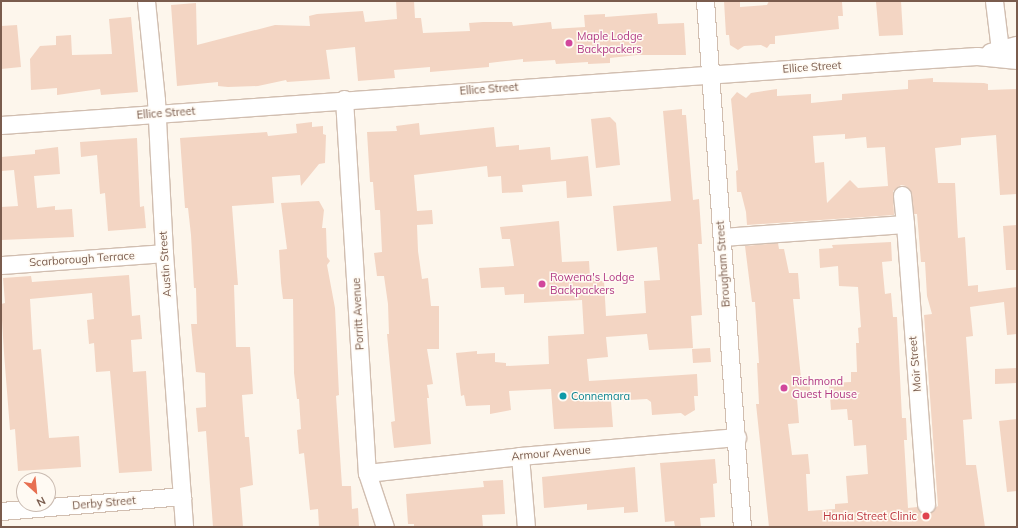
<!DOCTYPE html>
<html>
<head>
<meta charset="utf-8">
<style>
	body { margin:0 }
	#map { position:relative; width:1018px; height:528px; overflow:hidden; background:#fdf6ec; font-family:Mulish,sans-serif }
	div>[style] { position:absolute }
	.building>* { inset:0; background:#f3d5c3 }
	.roads { filter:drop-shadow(1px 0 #d1beb0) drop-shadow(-1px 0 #d1beb0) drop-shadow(0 1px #d1beb0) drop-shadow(0 -1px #d1beb0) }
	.minor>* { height:17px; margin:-8.5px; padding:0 8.5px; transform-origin:8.5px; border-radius:8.5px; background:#fff }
	.dots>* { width:11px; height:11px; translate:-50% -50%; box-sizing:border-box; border:2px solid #fffaf3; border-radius:50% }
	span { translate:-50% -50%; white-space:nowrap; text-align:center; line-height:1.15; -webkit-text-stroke:3px #fffaf3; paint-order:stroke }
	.hotel-label { font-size:11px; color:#b23c85 }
	.left { translate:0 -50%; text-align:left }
	.street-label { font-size:11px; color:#7a5c4d }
	.culture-label { font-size:11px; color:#0d838f }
	.health-label { font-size:11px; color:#be3a42 }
	.right { translate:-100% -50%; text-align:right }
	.frame { position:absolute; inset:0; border:2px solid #7a5c4d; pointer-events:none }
	.north { position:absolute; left:16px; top:472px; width:40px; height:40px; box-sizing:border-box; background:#fffaf3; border:1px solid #cabbb1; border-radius:50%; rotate:153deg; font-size:11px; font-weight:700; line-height:16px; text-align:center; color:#7a5c4d }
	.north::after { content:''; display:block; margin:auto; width:14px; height:18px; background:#e76f51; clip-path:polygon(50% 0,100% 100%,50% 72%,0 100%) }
</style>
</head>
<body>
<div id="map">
	<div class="building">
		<i style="clip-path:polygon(396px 1px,414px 1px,415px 18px,421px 18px,423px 33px,470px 31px,469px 23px,483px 22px,512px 22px,513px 26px,551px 22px,552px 29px,585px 27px,584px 15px,605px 14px,605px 17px,657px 13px,658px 24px,684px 23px,686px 55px,637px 55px,610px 58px,610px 63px,588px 64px,588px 62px,556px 64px,555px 60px,523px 62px,523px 59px,489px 63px,489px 67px,430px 72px,430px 67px,394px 70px,395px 78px,358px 81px,355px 47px,326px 50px,330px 79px,287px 82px,286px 80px,258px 86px,228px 87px,218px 86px,218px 82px,177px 86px,171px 5px,196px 3px,197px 45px,275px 25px,310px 26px,309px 16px,317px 14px,363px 11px,365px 22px,397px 19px)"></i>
		<i style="clip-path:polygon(724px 1px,740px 1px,740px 7px,767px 5px,769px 1px,837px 1px,842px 2px,843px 16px,838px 16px,839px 29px,775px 36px,775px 44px,770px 44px,767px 48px,761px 45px,744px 46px,738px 50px,730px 45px,729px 35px,726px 35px)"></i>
		<i style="clip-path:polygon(901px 1px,903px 35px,879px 36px,876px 2px)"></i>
		<i style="clip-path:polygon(131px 17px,138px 92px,101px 95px,100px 89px,57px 95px,57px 88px,31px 90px,30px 59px,40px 46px,56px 45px,56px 36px,71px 35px,72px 55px,112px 54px,109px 19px)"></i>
		<i style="clip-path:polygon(17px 25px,21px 67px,1px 69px,1px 26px)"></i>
		<i style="clip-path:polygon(evenodd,933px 78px,933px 82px,984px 83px,988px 84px,988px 90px,1017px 89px,1017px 194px,1000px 195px,996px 135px,961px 138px,961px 145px,935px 148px,938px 183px,955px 183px,958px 238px,965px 237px,968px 286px,978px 285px,978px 292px,1017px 287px,1017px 334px,1007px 335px,1004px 302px,970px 307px,973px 336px,966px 337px,972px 419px,963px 420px,966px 465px,976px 465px,985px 527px,769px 527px,756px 404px,759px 404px,757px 363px,759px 363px,755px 302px,752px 302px,745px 246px,778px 243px,779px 249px,784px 249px,789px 273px,798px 273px,800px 299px,793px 299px,801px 378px,810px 377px,810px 397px,797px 398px,799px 423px,788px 424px,792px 455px,808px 454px,810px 474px,806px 474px,808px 511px,835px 509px,835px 504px,848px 503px,846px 476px,868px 474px,866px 445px,854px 446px,852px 420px,848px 420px,847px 409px,831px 410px,829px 383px,851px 382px,851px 372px,857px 372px,856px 343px,859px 343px,858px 328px,861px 327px,858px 287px,839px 286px,838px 266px,820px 268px,819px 249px,833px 248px,832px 245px,891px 242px,892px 261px,882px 262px,885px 294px,891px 293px,893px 317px,897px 317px,902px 418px,906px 418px,907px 440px,904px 440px,908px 508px,917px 507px,926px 514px,938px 506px,924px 315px,932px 314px,927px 296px,925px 262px,921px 262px,917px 214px,914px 214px,912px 194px,906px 186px,901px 185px,893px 191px,894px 215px,747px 225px,746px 212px,741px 192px,737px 192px,736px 171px,738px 170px,731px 99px,737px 92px,746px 98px,751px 93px,777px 89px,777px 96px,811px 94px,811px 103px,842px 100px,842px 94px,908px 89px,908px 80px,933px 78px,845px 134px,845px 139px,866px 137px,867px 148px,885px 147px,888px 186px,858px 188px,850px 180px,827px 203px,824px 162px,815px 163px,813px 136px,845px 134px)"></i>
		<i style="clip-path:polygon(682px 109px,682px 115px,686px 115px,693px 200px,699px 199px,702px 244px,698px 244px,702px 315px,691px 316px,693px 348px,649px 350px,647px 334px,606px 337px,608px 357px,587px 359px,589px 381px,697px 374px,698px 396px,694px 396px,695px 410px,685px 416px,681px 413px,652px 415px,651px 402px,647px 399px,611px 401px,613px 427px,554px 429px,551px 389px,509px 391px,511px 410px,490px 414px,490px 405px,466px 406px,464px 395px,461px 396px,456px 353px,477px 351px,477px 354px,495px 353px,495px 362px,506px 363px,506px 366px,549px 364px,548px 336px,584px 334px,582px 300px,524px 303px,524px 294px,505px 295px,504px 287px,481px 288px,479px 268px,514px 266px,510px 239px,502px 239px,500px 227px,559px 221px,562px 262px,589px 261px,590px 277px,594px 277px,594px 281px,604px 281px,606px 316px,646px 313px,644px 281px,660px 280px,657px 247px,617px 251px,613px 206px,671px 201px,663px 111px)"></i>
		<i style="clip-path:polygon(610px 117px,616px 123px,620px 165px,596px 168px,591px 119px)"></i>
		<i style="clip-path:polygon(312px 122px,312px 127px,323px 126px,323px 134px,326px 135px,325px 163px,319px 164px,301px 186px,300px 175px,272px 177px,274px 203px,232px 206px,238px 285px,234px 285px,236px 347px,250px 347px,251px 361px,253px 394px,242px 395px,245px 437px,249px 437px,253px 485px,240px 488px,243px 527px,213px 527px,206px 431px,198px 432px,196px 408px,206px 407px,205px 373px,196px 372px,193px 345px,191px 324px,197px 324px,196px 288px,194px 288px,191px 235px,188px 208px,185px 208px,180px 138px,267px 132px,268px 136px,297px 133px,296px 124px)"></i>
		<i style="clip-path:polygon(419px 123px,420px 135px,494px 127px,496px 147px,519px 145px,519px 150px,550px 147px,551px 160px,588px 156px,592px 196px,567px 198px,566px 181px,522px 185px,523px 192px,502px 193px,501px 176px,488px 177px,487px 166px,414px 175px,417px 211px,432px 210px,433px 224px,417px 225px,418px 251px,422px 279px,428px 278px,431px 306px,439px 306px,439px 349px,427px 349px,433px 384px,427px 385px,429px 398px,427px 398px,431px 444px,394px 448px,391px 422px,395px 421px,387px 334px,389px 334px,388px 304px,384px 276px,377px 276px,374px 253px,382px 252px,380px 210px,375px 210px,373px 182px,370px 182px,367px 132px,397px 131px,396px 126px)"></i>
		<i style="clip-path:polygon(137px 138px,140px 207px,144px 206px,146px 228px,108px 231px,105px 193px,100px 194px,97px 155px,81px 157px,80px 142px)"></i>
		<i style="clip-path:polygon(58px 147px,60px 174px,34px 176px,37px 208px,55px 206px,55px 210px,72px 209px,74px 237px,1px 240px,1px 207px,18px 206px,14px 170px,1px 171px,1px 157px,35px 154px,35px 150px)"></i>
		<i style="clip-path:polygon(319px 201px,324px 210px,322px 228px,326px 228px,327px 257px,330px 261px,327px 265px,335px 308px,339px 395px,336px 396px,342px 486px,351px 486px,352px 509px,358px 508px,359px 527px,319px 527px,318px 509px,310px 510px,304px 453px,299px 454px,297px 430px,301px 429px,299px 399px,297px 399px,294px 373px,293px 299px,283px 299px,281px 283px,279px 250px,287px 249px,281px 203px)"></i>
		<i style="clip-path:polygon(1017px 225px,1017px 270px,1006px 270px,1003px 226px)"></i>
		<i style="clip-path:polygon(129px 275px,132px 316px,140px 315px,142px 339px,131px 340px,133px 372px,146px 371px,152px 471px,119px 473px,110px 371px,96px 372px,94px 343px,89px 344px,87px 320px,94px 319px,92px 293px,30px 299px,33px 350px,41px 349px,49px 438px,79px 436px,81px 467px,18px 471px,15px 429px,10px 430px,4px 353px,1px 304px,5px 303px,3px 278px,31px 276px,32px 282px)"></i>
		<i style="clip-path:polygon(710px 348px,711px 362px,693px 363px,692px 349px)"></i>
		<i style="clip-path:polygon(1017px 368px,1017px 383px,995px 384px,995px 369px)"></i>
		<i style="clip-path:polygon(1017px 419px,1017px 491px,1007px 492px,999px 421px)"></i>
		<i style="clip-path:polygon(715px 459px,717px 483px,713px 484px,715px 517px,700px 518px,701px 527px,675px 527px,674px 521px,665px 522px,660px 463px)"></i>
		<i style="clip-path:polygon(635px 467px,638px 512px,624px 513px,624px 507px,587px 510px,587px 504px,544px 508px,542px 477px)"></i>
		<i style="clip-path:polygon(503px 480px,505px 514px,482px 515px,483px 527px,414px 527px,414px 524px,408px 524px,406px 494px,484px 487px,483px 481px)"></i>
	</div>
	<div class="roads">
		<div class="minor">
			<i style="left:146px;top:1px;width:100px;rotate:84.2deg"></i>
			<i style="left:156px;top:100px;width:153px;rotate:87deg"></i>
			<i style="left:164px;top:253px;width:275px;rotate:85.8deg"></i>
			<i style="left:705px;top:1px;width:527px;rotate:85.98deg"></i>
			<i style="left:994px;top:1px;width:49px;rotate:83deg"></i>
			<i style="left:990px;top:52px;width:28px;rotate:-15deg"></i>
			<i style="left:344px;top:99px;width:375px;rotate:86.5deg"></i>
			<i style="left:367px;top:473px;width:57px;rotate:71.6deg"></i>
			<i style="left:1px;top:125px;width:917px;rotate:-4.06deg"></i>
			<i style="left:916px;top:60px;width:61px;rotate:-3.8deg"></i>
			<i style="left:977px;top:56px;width:40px;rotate:5.7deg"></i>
			<i style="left:902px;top:195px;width:29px;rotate:84deg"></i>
			<i style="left:722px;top:237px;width:183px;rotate:-4.1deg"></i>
			<i style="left:905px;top:224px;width:281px;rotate:85.7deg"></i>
			<i style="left:1px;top:265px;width:163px;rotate:-4.2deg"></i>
			<i style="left:520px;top:456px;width:71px;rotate:85.2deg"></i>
			<i style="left:367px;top:473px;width:154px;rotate:-6.3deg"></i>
			<i style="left:520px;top:456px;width:218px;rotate:-5deg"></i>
			<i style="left:1px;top:511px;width:182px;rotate:-4.7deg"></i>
		</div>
	</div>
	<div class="dots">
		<i style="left:569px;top:43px;background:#d1479c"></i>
		<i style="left:542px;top:284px;background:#d1479c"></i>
		<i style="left:784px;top:388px;background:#d1479c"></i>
		<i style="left:563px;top:396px;background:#0f9aa8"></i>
		<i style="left:926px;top:516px;background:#e0444e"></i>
	</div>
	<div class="hotel-label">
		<span class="left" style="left:577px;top:43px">Maple Lodge<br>Backpackers</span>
		<span class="left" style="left:550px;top:284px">Rowena's Lodge<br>Backpackers</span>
		<span class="left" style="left:792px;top:388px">Richmond<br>Guest House</span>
	</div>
	<div class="street-label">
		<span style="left:812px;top:67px;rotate:-4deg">Ellice Street</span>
		<span style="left:489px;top:89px;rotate:-4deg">Ellice Street</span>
		<span style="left:166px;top:113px;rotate:-4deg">Ellice Street</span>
		<span style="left:82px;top:259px;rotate:-4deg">Scarborough Terrace</span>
		<span style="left:165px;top:264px;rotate:-94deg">Austin Street</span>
		<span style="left:723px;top:264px;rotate:-94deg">Brougham Street</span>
		<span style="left:358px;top:314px;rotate:-93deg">Porritt Avenue</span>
		<span style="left:915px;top:364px;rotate:-95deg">Moir Street</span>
		<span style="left:551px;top:453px;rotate:-5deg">Armour Avenue</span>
		<span style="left:104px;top:503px;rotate:-5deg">Derby Street</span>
	</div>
	<div class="culture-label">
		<span class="left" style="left:571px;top:396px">Connemara</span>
	</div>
	<div class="health-label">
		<span class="right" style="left:917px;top:516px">Hania Street Clinic</span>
	</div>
	<div class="frame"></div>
	<div class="north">N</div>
</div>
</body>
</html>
